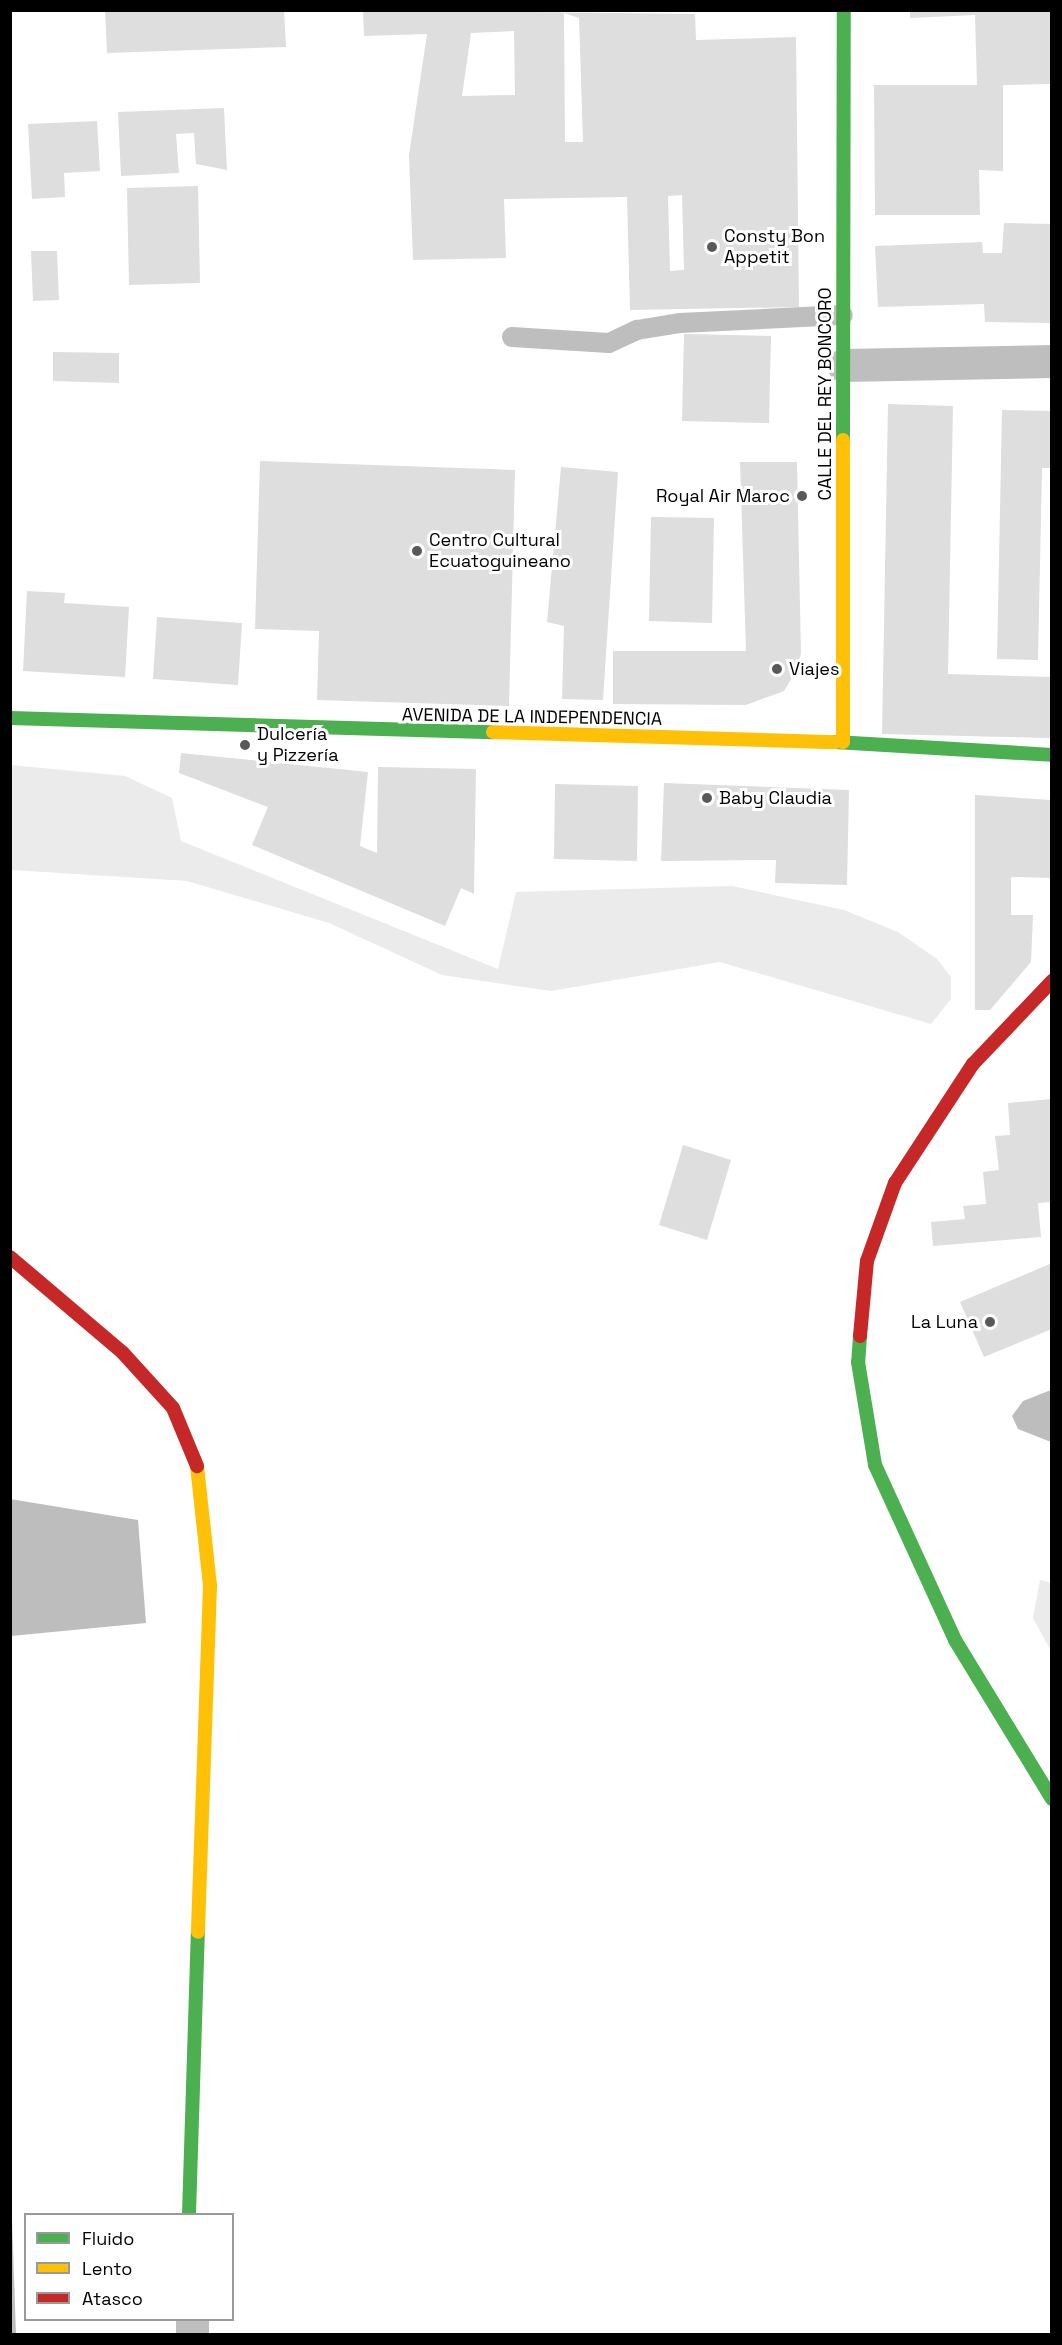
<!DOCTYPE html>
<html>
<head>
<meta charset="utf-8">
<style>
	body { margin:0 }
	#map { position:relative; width:1062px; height:2345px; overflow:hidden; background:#fff; font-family:"Space Grotesk",sans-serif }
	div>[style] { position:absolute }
	.green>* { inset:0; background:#ebebeb }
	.water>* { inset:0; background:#bdbdbd }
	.building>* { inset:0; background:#dedede }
	.lane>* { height:20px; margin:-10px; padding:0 10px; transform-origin:10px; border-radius:10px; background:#bebebe }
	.street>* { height:33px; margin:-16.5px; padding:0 16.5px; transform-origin:16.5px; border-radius:16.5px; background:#bebebe }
	.fast>* { height:14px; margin:-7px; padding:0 7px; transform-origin:7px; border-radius:7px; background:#4caf50 }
	.slow>* { height:14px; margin:-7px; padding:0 7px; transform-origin:7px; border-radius:7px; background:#ffc107 }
	.jam>* { height:14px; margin:-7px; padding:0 7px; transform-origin:7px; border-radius:7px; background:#c62828 }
	.dots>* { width:16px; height:16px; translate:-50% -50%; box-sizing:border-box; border:3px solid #fff; border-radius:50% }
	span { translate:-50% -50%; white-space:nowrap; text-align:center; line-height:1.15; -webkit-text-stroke:6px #fff; paint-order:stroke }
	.poi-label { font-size:18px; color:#000 }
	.left { translate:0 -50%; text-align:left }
	.right { translate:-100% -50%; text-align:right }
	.street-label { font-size:18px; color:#000 }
	.frame { position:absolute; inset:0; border:12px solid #000; pointer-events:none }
	.legend { position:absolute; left:24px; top:2213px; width:210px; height:108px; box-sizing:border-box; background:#fff; border:2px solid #999; margin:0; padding:8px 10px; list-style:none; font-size:18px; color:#000 }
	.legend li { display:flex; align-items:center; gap:12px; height:30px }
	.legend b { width:30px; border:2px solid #999 }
</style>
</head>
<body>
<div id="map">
	<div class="green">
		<i style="clip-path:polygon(11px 765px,125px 776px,172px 798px,181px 841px,498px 969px,516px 892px,732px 886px,844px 910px,898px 932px,937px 959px,951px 977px,951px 999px,931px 1024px,720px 962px,551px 991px,442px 975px,329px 923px,187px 881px,11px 870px)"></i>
		<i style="clip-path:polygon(1040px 1580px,1051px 1583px,1051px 1651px,1033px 1618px)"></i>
	</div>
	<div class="water">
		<i style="clip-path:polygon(1051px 1390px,1052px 1390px,1051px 1442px,1018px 1429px,1012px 1416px,1023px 1401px)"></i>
		<i style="clip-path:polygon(10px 1499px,138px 1520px,146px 1623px,11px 1636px)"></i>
		<i style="clip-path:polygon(11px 2190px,16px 2334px,10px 2334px)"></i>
	</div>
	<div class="building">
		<i style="clip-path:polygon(105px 10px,284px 10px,286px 47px,107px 53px)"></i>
		<i style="clip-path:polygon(evenodd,363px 10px,695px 14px,696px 40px,796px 37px,799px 307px,630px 310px,627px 197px,504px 199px,506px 258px,413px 260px,409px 155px,427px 34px,364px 36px,363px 10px,564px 13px,579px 18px,583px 142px,565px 142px,564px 13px,363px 10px,514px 31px,515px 95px,462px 96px,471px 33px,514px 31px,363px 10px,682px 195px,684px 270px,670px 271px,668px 196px,682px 195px)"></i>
		<i style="clip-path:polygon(910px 10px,1052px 10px,1052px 84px,1003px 85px,1003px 171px,979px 170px,980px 215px,875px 215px,874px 85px,977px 85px,975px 15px,910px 18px)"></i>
		<i style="clip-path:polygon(224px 108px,227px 170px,196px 164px,194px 133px,176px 134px,179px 173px,121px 176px,118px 112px)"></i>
		<i style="clip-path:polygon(97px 121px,100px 171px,64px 173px,65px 197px,32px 199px,28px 124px)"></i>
		<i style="clip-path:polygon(198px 186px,200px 283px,129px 285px,127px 188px)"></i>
		<i style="clip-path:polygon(1004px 223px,1052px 224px,1052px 323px,985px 322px,984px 304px,878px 307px,875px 246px,982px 242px,983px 253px,1002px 253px)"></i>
		<i style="clip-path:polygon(31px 251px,57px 251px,59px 300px,33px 301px)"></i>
		<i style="clip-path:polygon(684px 334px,771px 336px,769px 423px,682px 421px)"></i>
		<i style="clip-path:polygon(53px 352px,119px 353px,119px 383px,53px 381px)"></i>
		<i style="clip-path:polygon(888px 404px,953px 406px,948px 674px,1052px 677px,1050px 738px,882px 734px)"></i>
		<i style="clip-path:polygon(1002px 410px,1052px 411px,1052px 468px,1042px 468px,1038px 660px,997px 659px)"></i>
		<i style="clip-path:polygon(260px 461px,515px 470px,509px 706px,317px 700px,319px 631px,255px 629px)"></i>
		<i style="clip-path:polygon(740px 462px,797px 462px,801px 654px,793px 676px,784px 691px,746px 705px,613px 704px,613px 651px,746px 651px)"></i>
		<i style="clip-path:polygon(561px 467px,618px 472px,603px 700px,562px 699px,564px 626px,547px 622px)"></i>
		<i style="clip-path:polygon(651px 517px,714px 518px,712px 623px,649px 621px)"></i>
		<i style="clip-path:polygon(27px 591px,65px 593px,64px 603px,129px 607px,125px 677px,23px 671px)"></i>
		<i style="clip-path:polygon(157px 617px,242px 623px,238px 685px,153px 679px)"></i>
		<i style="clip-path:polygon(181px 753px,368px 772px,360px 846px,377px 853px,378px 767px,476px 769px,474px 894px,461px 888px,445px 926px,252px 845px,268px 807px,179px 773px)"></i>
		<i style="clip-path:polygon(664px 783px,849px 790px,847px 885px,775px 883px,776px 860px,661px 861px)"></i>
		<i style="clip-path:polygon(555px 784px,638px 786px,637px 861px,554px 859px)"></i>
		<i style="clip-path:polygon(975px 795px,1052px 800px,1052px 878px,1011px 877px,1011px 915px,1033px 915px,1031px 962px,990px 1010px,975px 1010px)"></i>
		<i style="clip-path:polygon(1052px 1099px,1052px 1202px,1038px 1203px,1041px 1237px,933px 1246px,931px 1222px,965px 1219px,963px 1206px,986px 1204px,983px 1172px,999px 1170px,995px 1136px,1010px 1135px,1008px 1103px)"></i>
		<i style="clip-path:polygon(683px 1145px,731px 1160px,707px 1240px,659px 1225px)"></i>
		<i style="clip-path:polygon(1052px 1263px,1052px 1329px,984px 1357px,960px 1302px)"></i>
	</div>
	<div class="lane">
		<i style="left:512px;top:337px;width:97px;rotate:3.5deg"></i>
		<i style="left:609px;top:343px;width:31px;rotate:-25deg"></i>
		<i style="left:637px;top:330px;width:44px;rotate:-9.2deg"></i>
		<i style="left:680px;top:323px;width:163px;rotate:-2.8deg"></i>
	</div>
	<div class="street">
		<i style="left:843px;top:365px;width:209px;rotate:-1.1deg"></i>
		<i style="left:192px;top:2320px;width:14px;rotate:90deg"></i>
	</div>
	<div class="fast">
		<i style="left:843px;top:440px;width:430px;rotate:-89.9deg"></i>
		<i style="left:10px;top:718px;width:483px;rotate:1.7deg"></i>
		<i style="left:835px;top:742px;width:217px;rotate:3.4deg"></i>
		<i style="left:860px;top:1336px;width:26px;rotate:94deg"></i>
		<i style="left:858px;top:1362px;width:104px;rotate:80.6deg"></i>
		<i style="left:875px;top:1465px;width:192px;rotate:65.4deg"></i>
		<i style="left:955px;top:1640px;width:186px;rotate:58.6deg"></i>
		<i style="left:189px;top:2214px;width:282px;rotate:-88.2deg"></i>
	</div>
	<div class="slow">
		<i style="left:493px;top:732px;width:342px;rotate:1.7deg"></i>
		<i style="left:843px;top:742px;width:302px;rotate:-90deg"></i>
		<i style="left:197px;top:1466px;width:121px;rotate:83.8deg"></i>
		<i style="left:210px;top:1586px;width:346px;rotate:92deg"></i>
	</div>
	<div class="jam">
		<i style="left:10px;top:1257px;width:148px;rotate:40.3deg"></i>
		<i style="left:123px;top:1353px;width:74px;rotate:47.7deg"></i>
		<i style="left:173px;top:1408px;width:63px;rotate:67.5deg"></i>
		<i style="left:860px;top:1336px;width:75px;rotate:-84.7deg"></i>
		<i style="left:867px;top:1261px;width:83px;rotate:-70.3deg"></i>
		<i style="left:895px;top:1183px;width:142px;rotate:-56.8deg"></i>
		<i style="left:973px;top:1064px;width:115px;rotate:-46.4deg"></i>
	</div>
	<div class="dots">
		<i style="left:712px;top:247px;background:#595959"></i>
		<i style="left:802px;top:496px;background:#595959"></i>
		<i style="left:417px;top:551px;background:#595959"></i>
		<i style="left:777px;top:669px;background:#595959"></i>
		<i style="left:245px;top:745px;background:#595959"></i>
		<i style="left:707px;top:798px;background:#595959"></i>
		<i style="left:990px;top:1322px;background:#595959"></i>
	</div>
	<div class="poi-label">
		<span class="left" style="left:724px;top:247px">Consty Bon<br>Appetit</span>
		<span class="right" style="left:790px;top:496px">Royal Air Maroc</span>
		<span class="left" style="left:429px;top:551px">Centro Cultural<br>Ecuatoguineano</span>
		<span class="left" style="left:789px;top:669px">Viajes</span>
		<span class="left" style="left:257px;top:745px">Dulcería<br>y Pizzería</span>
		<span class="left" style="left:719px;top:798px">Baby Claudia</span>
		<span class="right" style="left:978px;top:1322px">La Luna</span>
	</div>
	<div class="street-label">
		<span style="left:825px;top:394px;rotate:-90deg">CALLE DEL REY BONCORO</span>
		<span style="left:532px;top:717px;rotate:1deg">AVENIDA DE LA INDEPENDENCIA</span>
	</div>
	<div class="frame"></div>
	<ul class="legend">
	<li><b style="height:8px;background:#4caf50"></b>Fluido</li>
	<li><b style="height:8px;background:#ffc107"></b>Lento</li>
	<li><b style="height:8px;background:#c62828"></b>Atasco</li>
	</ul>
</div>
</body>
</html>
